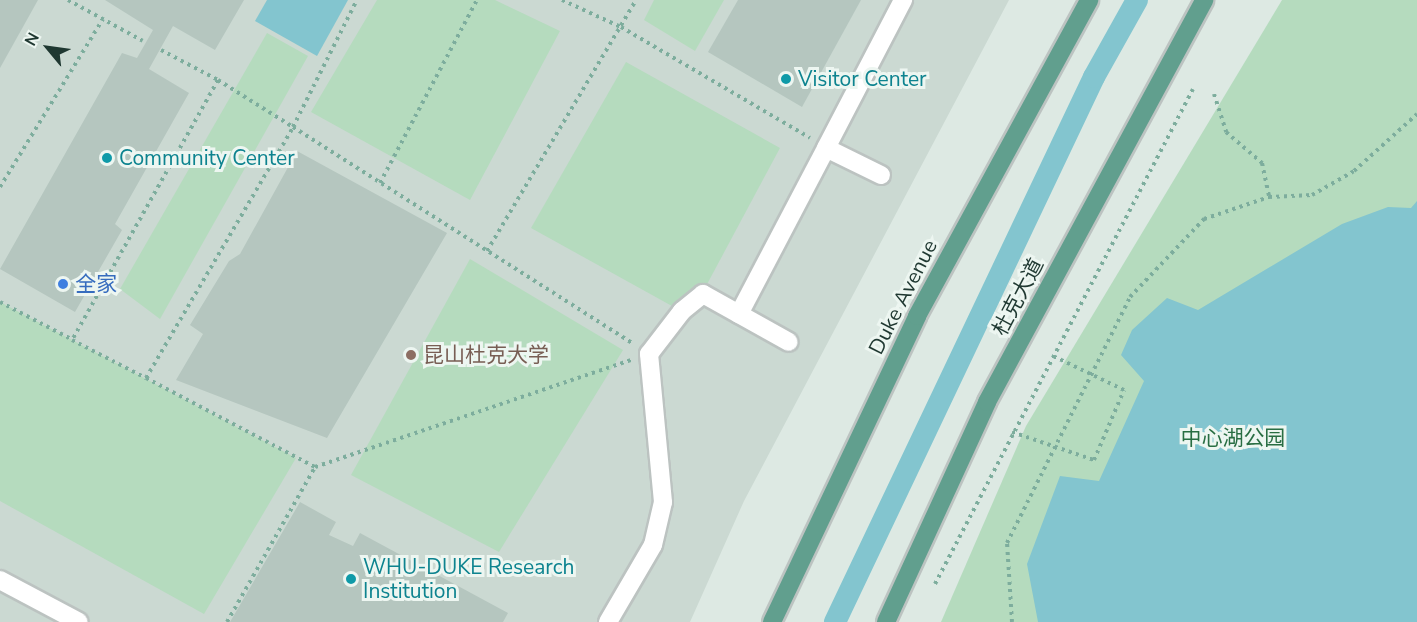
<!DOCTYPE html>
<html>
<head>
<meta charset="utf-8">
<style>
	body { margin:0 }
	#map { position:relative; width:1417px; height:622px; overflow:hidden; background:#dde9e3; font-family:"Nunito Sans","Noto Sans SC",sans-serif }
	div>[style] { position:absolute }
	.built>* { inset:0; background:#cbd9d2 }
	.green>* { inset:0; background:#b5dbbe }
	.water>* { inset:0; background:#83c5cf }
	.canal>* { height:22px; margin:-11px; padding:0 11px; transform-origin:11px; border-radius:11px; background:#83c5cf }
	.building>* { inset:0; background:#b5c6bf }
	.path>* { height:4px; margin-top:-2px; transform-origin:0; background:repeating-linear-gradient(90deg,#7dad9d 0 3px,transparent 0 7.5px) }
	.roads { filter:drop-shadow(2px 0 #bcc3c1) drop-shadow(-2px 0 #bcc3c1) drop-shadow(0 2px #bcc3c1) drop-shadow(0 -2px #bcc3c1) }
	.minor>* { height:18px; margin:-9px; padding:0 9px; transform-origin:9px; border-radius:9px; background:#fff }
	.major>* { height:18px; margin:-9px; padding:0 9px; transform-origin:9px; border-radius:9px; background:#619f8e }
	.dots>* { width:16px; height:16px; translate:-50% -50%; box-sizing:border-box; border:3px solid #edf6f1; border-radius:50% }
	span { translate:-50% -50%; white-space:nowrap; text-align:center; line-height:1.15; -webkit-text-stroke:6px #edf6f1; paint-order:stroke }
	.culture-label { font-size:21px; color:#0d838f }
	.left { translate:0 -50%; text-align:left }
	.shop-label { font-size:21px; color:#366cbe }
	.street-label { font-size:21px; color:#1f3831 }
	.education-label { font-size:21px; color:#785e54 }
	.park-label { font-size:21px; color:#296e43 }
	.north { position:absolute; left:18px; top:18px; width:60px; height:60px; -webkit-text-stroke:4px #edf6f1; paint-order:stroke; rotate:299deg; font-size:16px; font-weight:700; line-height:24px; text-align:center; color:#1f3831 }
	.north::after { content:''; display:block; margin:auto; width:21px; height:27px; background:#1f3831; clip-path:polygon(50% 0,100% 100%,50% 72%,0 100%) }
</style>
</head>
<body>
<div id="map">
	<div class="built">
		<i style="clip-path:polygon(0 0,1009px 0,744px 501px,690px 622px,0 622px)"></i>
	</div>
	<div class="green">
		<i style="clip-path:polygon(377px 0,495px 0,560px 31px,470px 200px,311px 112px)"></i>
		<i style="clip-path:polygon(654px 0,724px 0,695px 51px,644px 20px)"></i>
		<i style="clip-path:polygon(1282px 0,1417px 0,1417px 622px,941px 622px,1026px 426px)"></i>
		<i style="clip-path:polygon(267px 33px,308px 56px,160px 319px,120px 289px)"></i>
		<i style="clip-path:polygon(626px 62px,780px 148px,690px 316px,531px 228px)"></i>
		<i style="clip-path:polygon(470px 259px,623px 350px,499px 552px,351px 475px)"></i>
		<i style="clip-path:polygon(0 302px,296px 458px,204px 614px,0 501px)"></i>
	</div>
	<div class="water">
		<i style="clip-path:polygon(267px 0,348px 0,317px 56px,255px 21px)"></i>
		<i style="clip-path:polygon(1417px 201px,1417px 622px,1038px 622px,1027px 564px,1060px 476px,1099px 481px,1144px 381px,1121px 355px,1132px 330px,1167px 298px,1198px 310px,1342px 224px,1388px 207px,1411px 208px)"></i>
	</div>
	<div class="canal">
		<i style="left:835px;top:622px;width:603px;rotate:-64.58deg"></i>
		<i style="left:1094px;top:77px;width:88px;rotate:-60.8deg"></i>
	</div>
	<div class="building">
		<i style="clip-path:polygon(0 0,38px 0,0 68px)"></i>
		<i style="clip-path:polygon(105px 0,244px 0,215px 50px,173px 26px,149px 69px,189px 93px,115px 224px,122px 230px,75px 312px,0 269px,122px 53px,137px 58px,153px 30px)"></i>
		<i style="clip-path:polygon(738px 0,861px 0,802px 107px,708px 52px)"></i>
		<i style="clip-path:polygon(297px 151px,447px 233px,327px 438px,176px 380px,203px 334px,190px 325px,229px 261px,240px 254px)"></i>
		<i style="clip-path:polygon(300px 502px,336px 522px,329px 535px,353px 546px,360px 533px,508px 613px,503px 622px,230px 622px)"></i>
	</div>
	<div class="path">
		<i style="left:68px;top:0;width:85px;rotate:28.7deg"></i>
		<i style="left:562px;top:0;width:65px;rotate:24.6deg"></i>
		<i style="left:621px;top:27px;width:219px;rotate:30.4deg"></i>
		<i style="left:161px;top:50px;width:64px;rotate:27.8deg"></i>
		<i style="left:218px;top:80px;width:298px;rotate:119.3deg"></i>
		<i style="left:72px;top:340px;width:83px;rotate:27.2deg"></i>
		<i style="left:146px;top:378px;width:291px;rotate:-59.6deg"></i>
		<i style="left:293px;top:127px;width:403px;rotate:32.5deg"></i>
		<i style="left:218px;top:80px;width:89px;rotate:32.1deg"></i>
		<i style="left:293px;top:127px;width:142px;rotate:-63.3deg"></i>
		<i style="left:1214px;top:94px;width:40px;rotate:72deg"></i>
		<i style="left:1226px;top:132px;width:48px;rotate:40.7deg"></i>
		<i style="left:1262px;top:163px;width:35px;rotate:78deg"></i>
		<i style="left:380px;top:183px;width:207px;rotate:-62.1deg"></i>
		<i style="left:0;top:187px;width:197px;rotate:-58.5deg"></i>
		<i style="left:487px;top:251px;width:292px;rotate:-59.3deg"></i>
		<i style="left:0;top:302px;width:82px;rotate:27.5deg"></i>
		<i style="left:146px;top:378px;width:191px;rotate:27.8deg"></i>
		<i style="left:1012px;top:432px;width:87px;rotate:18.9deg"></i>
		<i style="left:1094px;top:460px;width:76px;rotate:-66.8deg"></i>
		<i style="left:1124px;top:390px;width:81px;rotate:-154.4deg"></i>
		<i style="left:935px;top:584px;width:558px;rotate:-62.47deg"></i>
		<i style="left:227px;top:622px;width:178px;rotate:-60.4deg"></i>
		<i style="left:315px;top:467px;width:334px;rotate:-18.7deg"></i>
		<i style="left:1012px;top:622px;width:79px;rotate:-93.6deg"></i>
		<i style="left:1007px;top:543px;width:275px;rotate:-63.4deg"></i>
		<i style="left:1130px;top:297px;width:108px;rotate:-46.5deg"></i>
		<i style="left:1204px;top:219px;width:69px;rotate:-18.7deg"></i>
		<i style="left:1269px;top:197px;width:43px;rotate:-2.7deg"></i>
		<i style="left:1312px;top:195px;width:48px;rotate:-29.7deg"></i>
		<i style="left:1354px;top:171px;width:85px;rotate:-42.1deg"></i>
	</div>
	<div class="roads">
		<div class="minor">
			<i style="left:881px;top:175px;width:61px;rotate:-153.9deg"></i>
			<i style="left:826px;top:148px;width:167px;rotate:-62.5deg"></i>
			<i style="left:739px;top:314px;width:187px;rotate:-62.3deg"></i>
			<i style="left:0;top:580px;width:89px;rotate:28deg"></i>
			<i style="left:608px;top:622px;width:89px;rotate:-59.7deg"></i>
			<i style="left:653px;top:545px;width:44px;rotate:-76.9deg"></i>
			<i style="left:663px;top:502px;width:149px;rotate:-95.4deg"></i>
			<i style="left:649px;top:354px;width:54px;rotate:-52.5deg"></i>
			<i style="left:682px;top:311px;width:27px;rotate:-39deg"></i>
			<i style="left:703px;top:294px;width:98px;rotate:29.2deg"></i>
		</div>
		<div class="major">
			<i style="left:772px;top:622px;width:339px;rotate:-64.6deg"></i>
			<i style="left:917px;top:316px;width:360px;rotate:-61.4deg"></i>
			<i style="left:886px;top:622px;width:242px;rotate:-65.3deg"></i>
			<i style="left:987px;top:402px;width:457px;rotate:-61.6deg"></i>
		</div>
	</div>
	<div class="dots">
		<i style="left:786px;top:79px;background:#0f9aa8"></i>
		<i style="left:107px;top:158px;background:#0f9aa8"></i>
		<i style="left:63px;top:284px;background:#3f7fe0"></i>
		<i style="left:411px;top:355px;background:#8d6e63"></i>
		<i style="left:351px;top:579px;background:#0f9aa8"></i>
	</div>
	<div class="culture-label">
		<span class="left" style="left:798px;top:79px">Visitor Center</span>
		<span class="left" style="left:119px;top:158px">Community Center</span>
		<span class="left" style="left:363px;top:579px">WHU-DUKE Research<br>Institution</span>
	</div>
	<div class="shop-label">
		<span class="left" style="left:75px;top:284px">全家</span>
	</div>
	<div class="street-label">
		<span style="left:903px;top:297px;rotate:-63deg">Duke Avenue</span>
		<span style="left:1018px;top:297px;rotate:-62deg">杜克大道</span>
	</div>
	<div class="education-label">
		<span class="left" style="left:423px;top:355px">昆山杜克大学</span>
	</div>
	<div class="park-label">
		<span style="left:1233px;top:438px">中心湖公园</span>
	</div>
	<div class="north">N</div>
</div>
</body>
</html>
